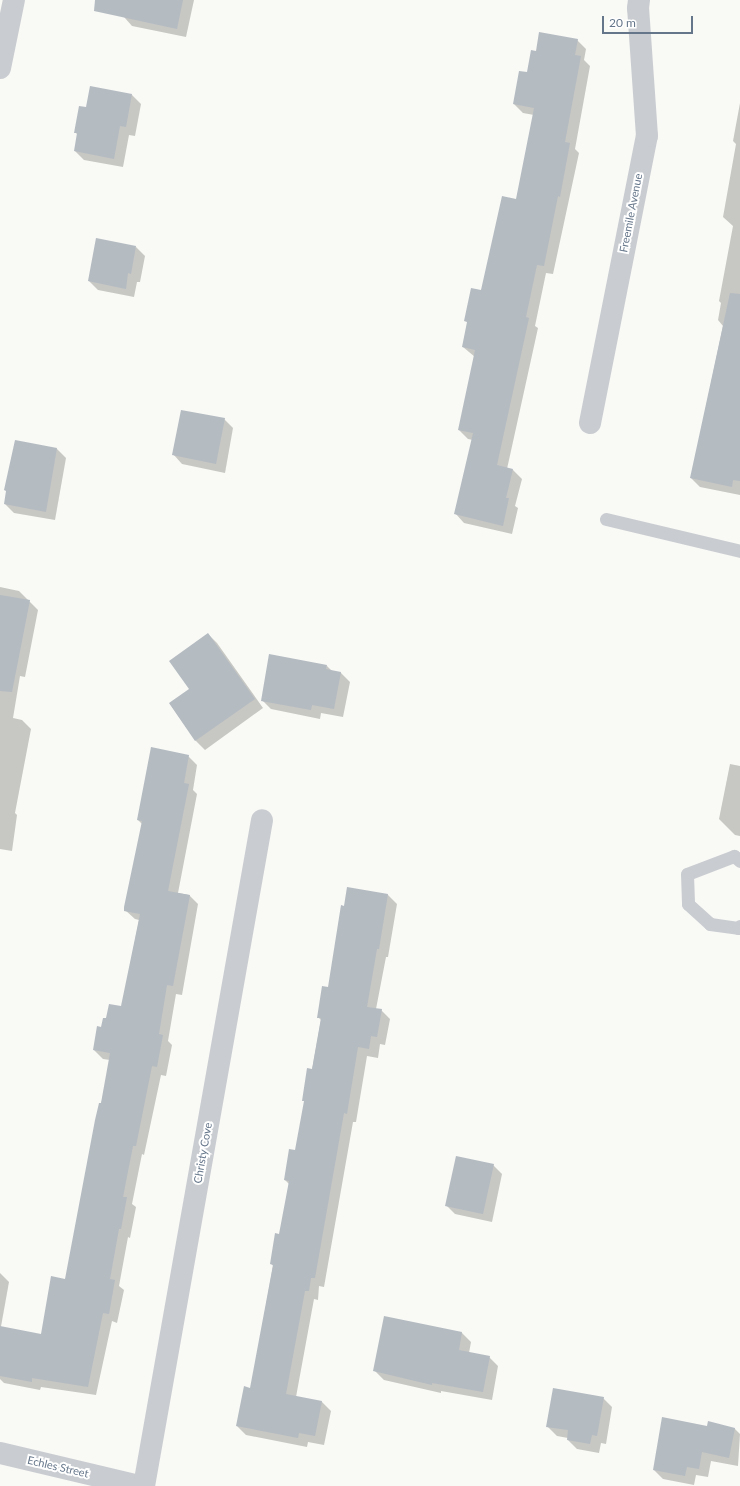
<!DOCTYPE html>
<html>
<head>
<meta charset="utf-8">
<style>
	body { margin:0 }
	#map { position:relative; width:740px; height:1486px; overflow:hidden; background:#f9f9f6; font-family:Lato,sans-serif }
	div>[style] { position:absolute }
	.shadow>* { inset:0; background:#0003 }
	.building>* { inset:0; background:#b4bbc1 }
	.service>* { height:13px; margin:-6.5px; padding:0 6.5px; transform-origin:6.5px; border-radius:6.5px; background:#c9ccd0 }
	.minor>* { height:22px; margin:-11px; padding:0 11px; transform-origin:11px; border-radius:11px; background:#c9ccd0 }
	span { translate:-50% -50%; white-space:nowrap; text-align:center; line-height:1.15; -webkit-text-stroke:4px #fff; paint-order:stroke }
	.street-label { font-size:11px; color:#65768a }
	.scale { position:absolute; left:602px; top:16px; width:91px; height:18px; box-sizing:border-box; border:2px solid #65768a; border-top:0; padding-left:5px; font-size:12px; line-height:14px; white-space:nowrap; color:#65768a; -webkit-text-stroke:3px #fff; paint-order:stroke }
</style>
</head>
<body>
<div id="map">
	<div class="shadow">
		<i style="clip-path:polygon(109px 0,194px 0,186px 37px,132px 26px)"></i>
		<i style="clip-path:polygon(577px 40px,586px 49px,584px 60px,590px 66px,575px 149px,579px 153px,553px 274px,546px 273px,535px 326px,538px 328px,507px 469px,513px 470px,522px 479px,515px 506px,518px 508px,512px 534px,464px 523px,455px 513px,473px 440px,468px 439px,459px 430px,475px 357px,463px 347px,481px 291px,517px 200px,534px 115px,523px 113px,514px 104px,537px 52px)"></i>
		<i style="clip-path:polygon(132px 95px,141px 104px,135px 136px,129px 135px,123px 167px,84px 160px,75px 151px,78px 135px,75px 132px,87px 108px)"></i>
		<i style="clip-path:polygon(740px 103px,740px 495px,700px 487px,691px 478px,723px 326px,718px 320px,721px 303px,719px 301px,733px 226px,723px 217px,736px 144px,733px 141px)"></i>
		<i style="clip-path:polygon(136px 247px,145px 256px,140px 282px,137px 282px,134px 297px,98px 290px,89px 281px)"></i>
		<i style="clip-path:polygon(224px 419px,233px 428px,225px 473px,182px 464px,173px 454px)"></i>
		<i style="clip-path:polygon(16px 441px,57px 449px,66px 458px,55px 520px,14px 513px,5px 504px)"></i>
		<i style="clip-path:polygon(0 587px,19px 591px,38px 610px,25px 677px,20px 676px,13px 718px,22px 720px,31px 729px,15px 813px,17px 815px,12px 851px,0 849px)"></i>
		<i style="clip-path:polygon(208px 634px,217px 643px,263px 708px,205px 750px,196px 741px,170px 704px,191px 689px)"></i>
		<i style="clip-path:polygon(327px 666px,332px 671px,341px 673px,350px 682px,343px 717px,321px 713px,320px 719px,271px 709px,262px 700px)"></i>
		<i style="clip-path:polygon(188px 756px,197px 765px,193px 790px,197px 794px,178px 893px,189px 895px,198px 904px,182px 995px,176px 994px,168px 1041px,172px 1045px,166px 1076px,161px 1075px,144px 1155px,142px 1154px,132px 1204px,136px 1207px,130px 1238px,128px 1237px,119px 1286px,124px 1290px,117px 1323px,112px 1321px,96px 1395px,41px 1387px,40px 1390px,4px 1383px,0 1379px,0 1349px,41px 1335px,66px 1280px,110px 1060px,103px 1059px,94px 1050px,107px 1019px,122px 1007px,139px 920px,135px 919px,125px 910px,142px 824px,138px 820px)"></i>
		<i style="clip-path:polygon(730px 764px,740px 766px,740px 836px,735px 835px,719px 819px)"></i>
		<i style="clip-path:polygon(348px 888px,388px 895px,397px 904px,388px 957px,386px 957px,376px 1009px,381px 1010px,390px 1019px,385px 1045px,380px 1044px,378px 1058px,367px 1056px,356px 1122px,353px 1122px,324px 1287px,319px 1286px,318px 1300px,314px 1299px,296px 1397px,322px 1402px,331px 1411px,324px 1445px,308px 1442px,307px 1447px,246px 1435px,237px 1426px,251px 1389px,273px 1266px,272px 1264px,280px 1235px,289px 1184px,285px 1180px,296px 1151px,305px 1102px,303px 1100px,312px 1070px,321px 1020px,318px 1017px,329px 988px)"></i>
		<i style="clip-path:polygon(493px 1165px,502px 1174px,492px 1222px,455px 1214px,446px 1205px)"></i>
		<i style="clip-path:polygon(0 1273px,9px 1282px,0 1332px)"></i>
		<i style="clip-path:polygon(385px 1318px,462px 1333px,471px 1342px,469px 1353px,489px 1357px,498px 1366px,492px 1400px,441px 1391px,441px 1393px,384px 1380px,375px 1371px)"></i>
		<i style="clip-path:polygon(603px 1398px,612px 1407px,606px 1444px,601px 1443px,599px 1453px,577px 1449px,568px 1440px,568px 1438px,557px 1436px,548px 1427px)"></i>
		<i style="clip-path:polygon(734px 1428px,740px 1434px,738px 1466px,711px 1461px,708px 1477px,696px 1475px,694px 1485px,663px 1479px,654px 1470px)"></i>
	</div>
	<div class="building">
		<i style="clip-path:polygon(95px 0,183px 0,177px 29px,94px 11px)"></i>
		<i style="clip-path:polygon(539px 32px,578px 39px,575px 55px,581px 56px,565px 142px,570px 143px,560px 197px,558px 196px,544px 266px,537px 265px,526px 317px,529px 318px,497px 465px,513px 469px,506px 498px,509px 498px,503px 526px,454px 514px,473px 433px,458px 430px,475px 350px,462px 347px,467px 322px,464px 321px,471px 288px,481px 290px,502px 196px,516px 199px,534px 108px,513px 104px,519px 71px,527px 72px,531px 50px,536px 51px)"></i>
		<i style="clip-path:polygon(90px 86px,132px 94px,126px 127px,120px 126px,114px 159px,74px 151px,77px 133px,74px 133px,79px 106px,86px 107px)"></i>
		<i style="clip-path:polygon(96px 238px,136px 246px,131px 274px,128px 273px,126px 289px,88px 281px)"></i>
		<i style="clip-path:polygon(730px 293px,740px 294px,740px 481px,733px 480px,732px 487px,690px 478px)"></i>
		<i style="clip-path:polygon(181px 410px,225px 418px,216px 464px,172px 455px)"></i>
		<i style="clip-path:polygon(15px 440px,57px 448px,46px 512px,4px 504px,6px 491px,4px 490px)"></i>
		<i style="clip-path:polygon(0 595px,30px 600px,12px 692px,0 691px)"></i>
		<i style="clip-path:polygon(208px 633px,255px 699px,195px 741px,169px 703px,189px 689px,169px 661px)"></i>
		<i style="clip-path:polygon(269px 654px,327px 665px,326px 669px,341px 672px,334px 709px,312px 705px,311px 710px,261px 701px)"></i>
		<i style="clip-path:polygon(151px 747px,189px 755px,184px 783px,189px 784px,168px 891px,190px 895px,173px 986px,167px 985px,159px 1034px,163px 1035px,157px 1067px,152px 1066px,136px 1146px,133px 1146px,123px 1197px,127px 1197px,121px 1229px,119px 1229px,110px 1279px,115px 1280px,109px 1314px,103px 1313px,88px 1387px,32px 1378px,32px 1382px,0 1376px,0 1326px,41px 1334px,51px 1276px,65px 1279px,95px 1120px,99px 1103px,101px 1103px,110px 1053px,93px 1050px,97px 1026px,101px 1027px,103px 1018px,106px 1018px,109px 1004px,121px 1006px,140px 914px,124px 911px,124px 907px,142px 821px,137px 820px)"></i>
		<i style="clip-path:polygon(347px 887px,388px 894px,379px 949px,377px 949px,367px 1007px,382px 1009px,377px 1037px,371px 1036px,369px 1049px,358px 1047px,347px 1114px,344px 1113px,315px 1278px,311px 1278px,309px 1291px,305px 1291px,286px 1394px,322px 1401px,315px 1436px,299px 1433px,298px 1438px,236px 1426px,244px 1386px,250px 1388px,273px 1265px,270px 1264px,275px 1233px,279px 1234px,289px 1181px,284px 1180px,289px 1149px,295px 1150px,304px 1101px,302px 1101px,307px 1068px,312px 1069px,321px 1018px,317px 1018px,322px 986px,328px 987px,341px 905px,344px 906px)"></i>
		<i style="clip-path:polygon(456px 1156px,494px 1164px,483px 1214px,445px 1206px)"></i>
		<i style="clip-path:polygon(384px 1316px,462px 1332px,459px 1350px,490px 1356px,483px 1392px,432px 1383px,432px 1385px,373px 1371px)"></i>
		<i style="clip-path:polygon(553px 1388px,604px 1397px,597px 1436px,592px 1435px,590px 1444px,567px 1440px,568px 1430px,546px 1427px)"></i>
		<i style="clip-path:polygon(662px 1417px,707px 1426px,708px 1421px,735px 1428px,729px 1458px,702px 1452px,699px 1469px,687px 1467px,685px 1476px,653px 1470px)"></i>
	</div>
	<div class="service">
		<i style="left:606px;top:519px;width:138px;rotate:13.4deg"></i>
		<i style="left:740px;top:861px;width:8px;rotate:-140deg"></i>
		<i style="left:734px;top:856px;width:50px;rotate:159deg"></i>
		<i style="left:687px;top:874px;width:30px;rotate:88deg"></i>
		<i style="left:688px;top:904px;width:30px;rotate:42deg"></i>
		<i style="left:710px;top:924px;width:28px;rotate:8deg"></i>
		<i style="left:738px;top:928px;width:3px;rotate:-45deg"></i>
	</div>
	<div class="minor">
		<i style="left:0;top:68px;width:69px;rotate:-78.4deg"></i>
		<i style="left:590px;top:423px;width:293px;rotate:-78.8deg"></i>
		<i style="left:647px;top:136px;width:128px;rotate:-94deg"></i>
		<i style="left:638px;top:8px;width:8px;rotate:-83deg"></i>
		<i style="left:0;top:1453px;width:144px;rotate:13.3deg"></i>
		<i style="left:144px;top:1486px;width:676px;rotate:-79.95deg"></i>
	</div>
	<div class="street-label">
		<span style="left:631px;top:213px;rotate:-79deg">Freemile Avenue</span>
		<span style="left:203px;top:1153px;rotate:-80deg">Christy Cove</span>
		<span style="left:58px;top:1467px;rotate:13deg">Echles Street</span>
	</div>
	<div class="scale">20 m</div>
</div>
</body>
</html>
